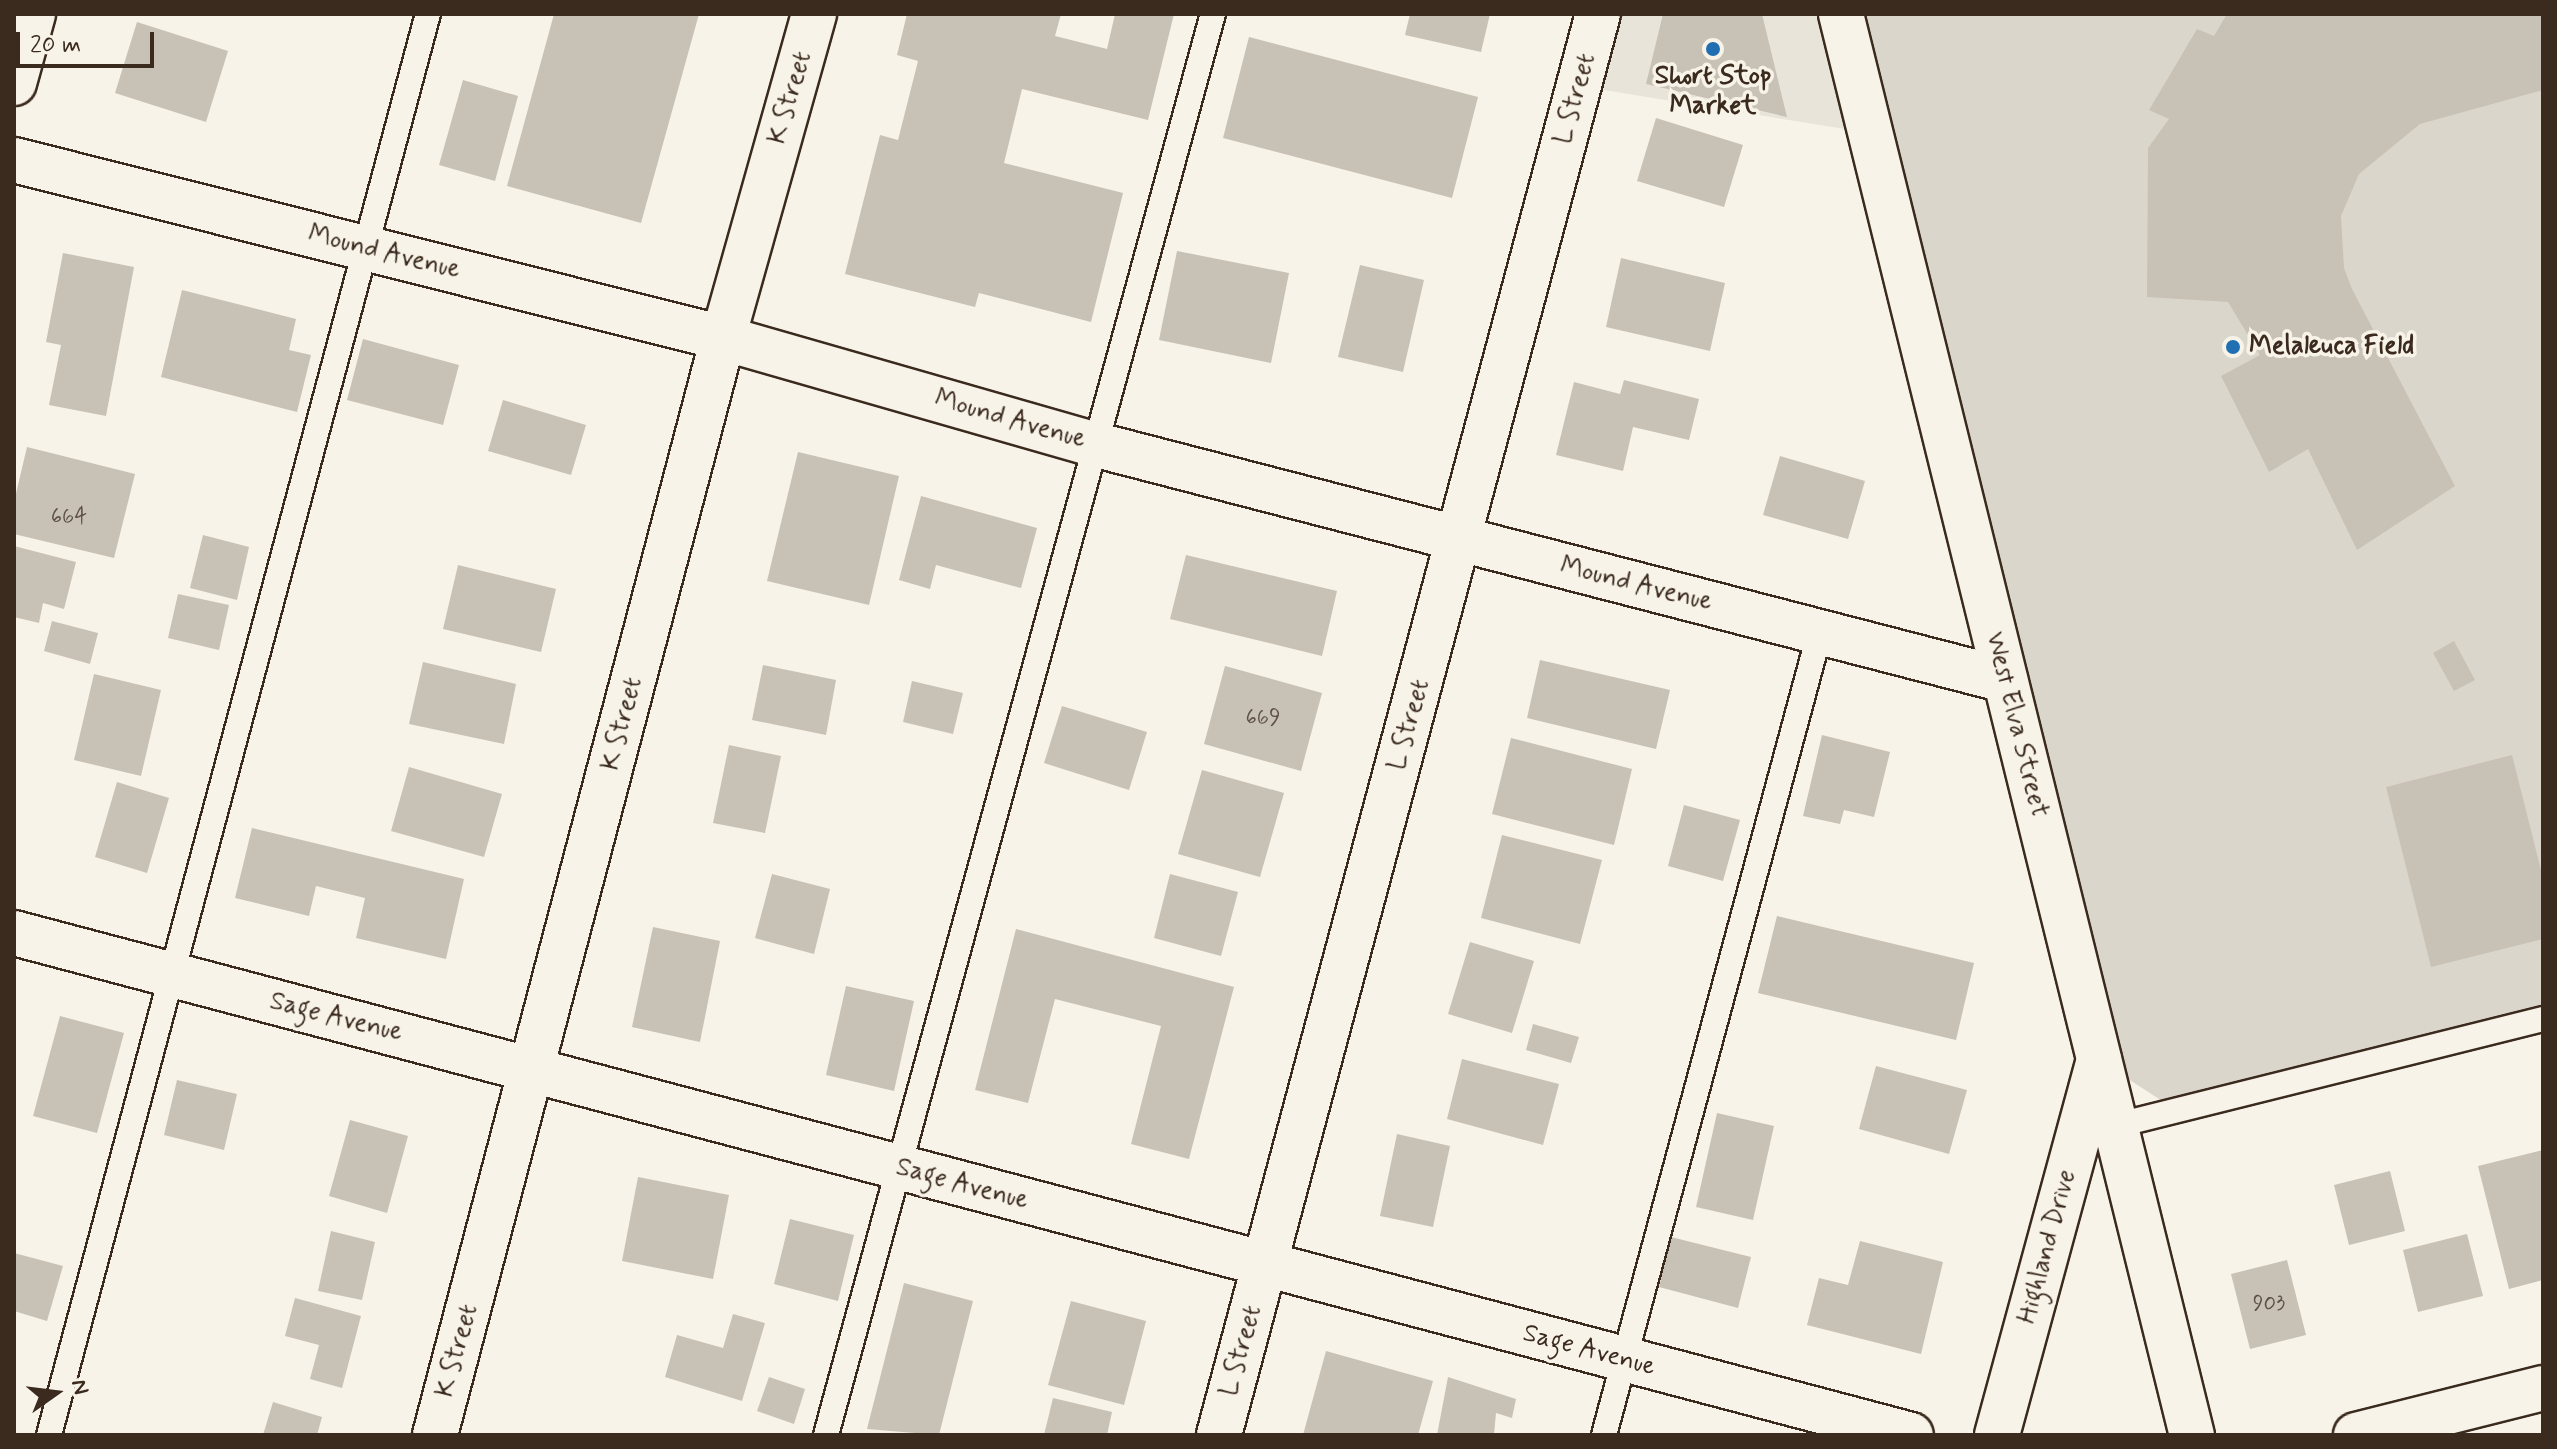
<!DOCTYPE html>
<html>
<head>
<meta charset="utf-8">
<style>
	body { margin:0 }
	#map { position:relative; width:2557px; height:1449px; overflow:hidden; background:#f7f3e8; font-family:Mynerve,sans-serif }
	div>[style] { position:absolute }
	.built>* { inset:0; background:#e9e4d9 }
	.green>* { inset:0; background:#dbd6cb }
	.building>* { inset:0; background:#c8c1b6 }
	.roads { filter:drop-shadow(2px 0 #3b2a1e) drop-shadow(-2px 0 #3b2a1e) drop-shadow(0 2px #3b2a1e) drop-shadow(0 -2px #3b2a1e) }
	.lane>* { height:24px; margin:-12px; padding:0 12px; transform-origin:12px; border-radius:12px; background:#f7f3e8 }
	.street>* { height:44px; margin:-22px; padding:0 22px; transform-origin:22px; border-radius:22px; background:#f7f3e8 }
	.secondary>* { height:44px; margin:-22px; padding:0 22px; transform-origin:22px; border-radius:22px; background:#f7f3e8 }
	.dots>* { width:22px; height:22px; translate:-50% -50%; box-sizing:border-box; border:4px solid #f7f3e8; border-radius:50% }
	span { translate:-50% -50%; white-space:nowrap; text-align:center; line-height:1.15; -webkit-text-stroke:7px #f7f3e8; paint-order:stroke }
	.number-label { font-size:22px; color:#5e5044 }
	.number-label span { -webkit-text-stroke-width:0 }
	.poi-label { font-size:26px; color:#3b2a1e; font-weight:700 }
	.left { translate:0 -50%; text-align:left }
	.street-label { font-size:26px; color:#3b2a1e }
	.frame { position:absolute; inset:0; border:16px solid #3b2a1e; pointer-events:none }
	.north { position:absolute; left:16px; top:1353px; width:80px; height:80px; -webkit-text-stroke:6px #f7f3e8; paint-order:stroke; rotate:76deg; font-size:22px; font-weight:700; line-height:32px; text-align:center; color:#3b2a1e }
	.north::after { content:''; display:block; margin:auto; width:28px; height:36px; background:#3b2a1e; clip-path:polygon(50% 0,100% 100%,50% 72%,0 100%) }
	.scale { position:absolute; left:16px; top:32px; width:138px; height:36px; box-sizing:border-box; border:4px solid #3b2a1e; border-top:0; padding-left:10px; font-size:24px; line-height:28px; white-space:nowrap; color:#3b2a1e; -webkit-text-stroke:6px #f7f3e8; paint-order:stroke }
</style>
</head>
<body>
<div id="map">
	<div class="built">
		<i style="clip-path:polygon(1598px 14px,1840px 14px,1870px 133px,1579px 86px)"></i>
	</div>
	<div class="green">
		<i style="clip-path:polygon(1839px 14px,2543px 14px,2543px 1019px,2176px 1110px,2099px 1060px)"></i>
	</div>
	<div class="building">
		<i style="clip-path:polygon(554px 14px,699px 14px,641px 223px,507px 186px)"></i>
		<i style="clip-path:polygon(907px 14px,1061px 14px,1055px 36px,1107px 49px,1115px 14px,1174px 14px,1148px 120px,1022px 89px,1004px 163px,1123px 193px,1091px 322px,979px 293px,975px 307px,845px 274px,880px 135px,898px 140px,918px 61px,897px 55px)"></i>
		<i style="clip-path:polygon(1410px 14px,1490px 14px,1481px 52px,1405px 35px)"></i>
		<i style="clip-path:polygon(1663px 14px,1762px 14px,1787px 117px,1646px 84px)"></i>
		<i style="clip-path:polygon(2227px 14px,2543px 14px,2543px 90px,2420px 124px,2359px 174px,2341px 216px,2344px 268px,2352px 289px,2455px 486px,2357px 550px,2308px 449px,2269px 472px,2221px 376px,2260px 355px,2228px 302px,2147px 297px,2148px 148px,2169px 119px,2149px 110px,2197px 29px,2214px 36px)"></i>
		<i style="clip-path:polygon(137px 22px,228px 51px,206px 122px,115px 93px)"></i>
		<i style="clip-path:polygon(1249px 37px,1478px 97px,1452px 198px,1223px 138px)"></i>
		<i style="clip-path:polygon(463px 80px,518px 96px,495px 181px,439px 165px)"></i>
		<i style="clip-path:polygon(1656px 118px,1743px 145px,1724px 207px,1637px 181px)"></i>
		<i style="clip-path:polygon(1177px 251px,1289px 273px,1271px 363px,1159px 340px)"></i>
		<i style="clip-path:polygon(63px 253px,134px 267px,106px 416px,49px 405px,61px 345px,46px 342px)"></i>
		<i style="clip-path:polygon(1621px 258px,1725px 283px,1710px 351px,1606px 327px)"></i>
		<i style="clip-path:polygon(1360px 265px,1424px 280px,1403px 372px,1338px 357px)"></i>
		<i style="clip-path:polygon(182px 290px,296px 319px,289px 350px,311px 355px,297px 412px,161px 377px)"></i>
		<i style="clip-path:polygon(363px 339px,459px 365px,443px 425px,347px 400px)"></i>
		<i style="clip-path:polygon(1624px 380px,1699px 399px,1689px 440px,1633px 427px,1623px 471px,1556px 455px,1574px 382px,1620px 394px)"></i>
		<i style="clip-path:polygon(503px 400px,586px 425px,571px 475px,488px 451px)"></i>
		<i style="clip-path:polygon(27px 447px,135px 474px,114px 558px,14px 534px,14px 502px)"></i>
		<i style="clip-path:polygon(798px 452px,899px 476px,869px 605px,767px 581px)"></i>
		<i style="clip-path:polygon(1780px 456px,1865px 481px,1848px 539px,1763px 515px)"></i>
		<i style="clip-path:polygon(921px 496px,1037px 528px,1021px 588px,936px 565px,930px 589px,899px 580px)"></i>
		<i style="clip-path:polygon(203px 535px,249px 547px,237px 600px,190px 588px)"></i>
		<i style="clip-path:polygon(14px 546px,76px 562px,64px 609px,43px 603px,39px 623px,14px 617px)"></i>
		<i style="clip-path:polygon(1186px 555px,1337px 591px,1322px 656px,1170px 619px)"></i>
		<i style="clip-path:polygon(458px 565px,556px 589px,541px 652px,443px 629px)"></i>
		<i style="clip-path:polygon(178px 594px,229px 605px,219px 650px,168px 638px)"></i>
		<i style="clip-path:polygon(52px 621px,98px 633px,90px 664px,44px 651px)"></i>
		<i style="clip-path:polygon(2454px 641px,2475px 680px,2454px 691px,2433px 653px)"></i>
		<i style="clip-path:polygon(1540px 660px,1670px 690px,1656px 749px,1527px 718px)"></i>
		<i style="clip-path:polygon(423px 662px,516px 684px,504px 744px,409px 724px)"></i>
		<i style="clip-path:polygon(763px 665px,836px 680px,826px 735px,752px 720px)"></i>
		<i style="clip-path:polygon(1225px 666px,1322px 693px,1301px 771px,1204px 744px)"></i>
		<i style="clip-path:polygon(94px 674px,161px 690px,141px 776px,74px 760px)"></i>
		<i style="clip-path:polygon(912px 681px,963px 693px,953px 734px,903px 722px)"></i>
		<i style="clip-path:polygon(1062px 706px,1147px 732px,1129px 790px,1044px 763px)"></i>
		<i style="clip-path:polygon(1822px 735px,1890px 752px,1874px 817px,1844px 810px,1840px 824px,1803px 816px)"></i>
		<i style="clip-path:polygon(1511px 738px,1632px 769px,1614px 845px,1492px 814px)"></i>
		<i style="clip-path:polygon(729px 745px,781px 756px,765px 833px,713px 823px)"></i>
		<i style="clip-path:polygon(2512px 755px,2543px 878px,2543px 939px,2431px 967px,2386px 787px)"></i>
		<i style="clip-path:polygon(409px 767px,502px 794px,484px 857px,391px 831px)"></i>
		<i style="clip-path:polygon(1202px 770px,1284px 793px,1260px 877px,1178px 854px)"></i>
		<i style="clip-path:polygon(117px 782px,169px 798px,147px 873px,95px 857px)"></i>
		<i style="clip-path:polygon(1684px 805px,1740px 820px,1723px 881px,1668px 866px)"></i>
		<i style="clip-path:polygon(252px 828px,464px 879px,446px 959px,356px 938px,365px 898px,316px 886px,309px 916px,235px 898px)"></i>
		<i style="clip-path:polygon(1502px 835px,1602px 860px,1580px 944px,1481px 918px)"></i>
		<i style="clip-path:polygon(772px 874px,830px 889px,814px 954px,755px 938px)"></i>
		<i style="clip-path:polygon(1170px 874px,1238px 892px,1221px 956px,1154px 938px)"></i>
		<i style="clip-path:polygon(1777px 916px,1974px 963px,1956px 1040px,1758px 993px)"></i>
		<i style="clip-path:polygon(653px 927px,720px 941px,700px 1042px,632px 1027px)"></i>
		<i style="clip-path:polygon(1016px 929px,1234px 987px,1189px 1159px,1131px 1144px,1161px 1026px,1055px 999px,1028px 1103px,975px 1090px)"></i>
		<i style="clip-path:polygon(1470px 942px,1534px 961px,1512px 1033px,1448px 1014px)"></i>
		<i style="clip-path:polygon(846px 986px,914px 1001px,894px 1091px,826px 1075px)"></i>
		<i style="clip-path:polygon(60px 1016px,124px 1033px,97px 1133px,33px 1116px)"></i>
		<i style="clip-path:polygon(1533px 1024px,1579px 1037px,1571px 1063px,1526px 1050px)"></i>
		<i style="clip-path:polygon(1462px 1059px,1559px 1084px,1543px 1145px,1447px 1119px)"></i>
		<i style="clip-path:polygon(1876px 1066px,1967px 1090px,1949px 1154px,1859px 1129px)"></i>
		<i style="clip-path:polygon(177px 1080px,237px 1094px,224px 1150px,164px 1135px)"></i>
		<i style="clip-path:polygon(1717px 1113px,1774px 1126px,1753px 1220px,1696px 1207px)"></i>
		<i style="clip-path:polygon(350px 1120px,408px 1136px,387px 1213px,329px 1196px)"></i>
		<i style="clip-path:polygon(1397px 1134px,1450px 1146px,1433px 1227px,1380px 1216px)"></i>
		<i style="clip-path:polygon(2543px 1150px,2543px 1280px,2509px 1289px,2478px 1166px)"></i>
		<i style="clip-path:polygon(2390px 1171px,2405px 1231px,2349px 1245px,2334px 1185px)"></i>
		<i style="clip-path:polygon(638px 1177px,729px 1195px,713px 1279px,622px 1261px)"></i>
		<i style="clip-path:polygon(790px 1219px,854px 1235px,838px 1301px,774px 1284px)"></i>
		<i style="clip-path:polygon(331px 1231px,375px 1242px,362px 1300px,318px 1291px)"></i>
		<i style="clip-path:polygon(2467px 1234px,2483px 1296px,2418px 1312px,2403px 1250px)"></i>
		<i style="clip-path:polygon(1671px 1237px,1751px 1257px,1738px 1308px,1659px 1287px)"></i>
		<i style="clip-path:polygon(1860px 1241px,1943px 1262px,1921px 1354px,1807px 1325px,1819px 1278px,1848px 1285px)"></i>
		<i style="clip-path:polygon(14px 1253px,63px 1266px,47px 1321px,14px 1311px)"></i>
		<i style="clip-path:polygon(2287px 1260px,2306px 1335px,2250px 1349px,2231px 1274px)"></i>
		<i style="clip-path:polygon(904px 1283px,973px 1301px,939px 1435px,867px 1429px)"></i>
		<i style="clip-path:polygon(295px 1298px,361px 1316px,342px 1388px,310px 1379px,319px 1345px,285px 1336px)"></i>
		<i style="clip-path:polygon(1071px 1301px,1146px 1321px,1124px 1405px,1048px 1385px)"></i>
		<i style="clip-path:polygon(733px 1314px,765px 1323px,742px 1401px,665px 1377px,677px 1335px,723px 1348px)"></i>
		<i style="clip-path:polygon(1326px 1351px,1433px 1381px,1418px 1435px,1303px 1435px)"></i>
		<i style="clip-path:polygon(769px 1377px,805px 1389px,794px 1424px,757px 1411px)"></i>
		<i style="clip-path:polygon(1448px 1377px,1516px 1399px,1512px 1418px,1496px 1413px,1494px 1435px,1437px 1435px)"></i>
		<i style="clip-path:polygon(1053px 1398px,1112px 1412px,1107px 1435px,1044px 1435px)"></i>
		<i style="clip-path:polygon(273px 1402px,322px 1417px,317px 1435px,263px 1435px)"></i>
	</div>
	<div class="roads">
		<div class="lane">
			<i style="left:2114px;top:1126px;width:442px;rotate:-14deg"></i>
			<i style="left:49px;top:1435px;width:1471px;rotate:-75.07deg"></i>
			<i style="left:826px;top:1435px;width:1473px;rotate:-74.77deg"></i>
			<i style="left:1604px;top:1435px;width:833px;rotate:-74.96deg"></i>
		</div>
		<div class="street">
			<i style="left:14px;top:83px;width:72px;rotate:-74.6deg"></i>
			<i style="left:14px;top:160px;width:731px;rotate:14.09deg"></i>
			<i style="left:723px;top:338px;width:385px;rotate:16deg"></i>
			<i style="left:1093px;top:444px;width:942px;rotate:14.51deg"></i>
			<i style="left:14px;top:933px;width:1962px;rotate:14.82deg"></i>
			<i style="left:435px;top:1435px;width:1134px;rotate:-75.29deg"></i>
			<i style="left:723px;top:338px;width:337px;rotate:-74.3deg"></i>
			<i style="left:1219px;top:1435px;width:1471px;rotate:-75.07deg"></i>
			<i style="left:1997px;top:1435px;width:389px;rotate:-74.8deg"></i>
			<i style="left:2356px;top:1435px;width:193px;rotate:-14.1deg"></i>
		</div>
		<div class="secondary">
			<i style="left:1841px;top:14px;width:1464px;rotate:76.13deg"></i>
		</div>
	</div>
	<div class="dots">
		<i style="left:1713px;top:49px;background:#1f6fb2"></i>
		<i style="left:2233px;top:347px;background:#1f6fb2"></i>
	</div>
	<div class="number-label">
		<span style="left:69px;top:518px">664</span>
		<span style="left:1263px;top:719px">669</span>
		<span style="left:2269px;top:1305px">903</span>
	</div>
	<div class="poi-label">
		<span style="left:1713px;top:92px">Short Stop<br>Market</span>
		<span class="left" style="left:2249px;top:347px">Melaleuca Field</span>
	</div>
	<div class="street-label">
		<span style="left:791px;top:98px;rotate:-74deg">K Street</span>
		<span style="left:1576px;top:99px;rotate:-75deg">L Street</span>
		<span style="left:384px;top:253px;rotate:14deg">Mound Avenue</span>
		<span style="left:1010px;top:420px;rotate:16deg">Mound Avenue</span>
		<span style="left:1636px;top:585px;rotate:14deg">Mound Avenue</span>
		<span style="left:623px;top:724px;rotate:-76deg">K Street</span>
		<span style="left:1410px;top:725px;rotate:-75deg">L Street</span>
		<span style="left:2016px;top:725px;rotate:76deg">West Elva Street</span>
		<span style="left:336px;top:1018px;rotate:14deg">Sage Avenue</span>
		<span style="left:962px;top:1185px;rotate:15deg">Sage Avenue</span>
		<span style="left:2048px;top:1247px;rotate:-75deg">Highland Drive</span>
		<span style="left:458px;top:1351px;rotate:-75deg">K Street</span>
		<span style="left:1242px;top:1351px;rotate:-75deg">L Street</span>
		<span style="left:1589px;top:1351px;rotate:15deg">Sage Avenue</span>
	</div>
	<div class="frame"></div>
	<div class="north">N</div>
	<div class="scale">20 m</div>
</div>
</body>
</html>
